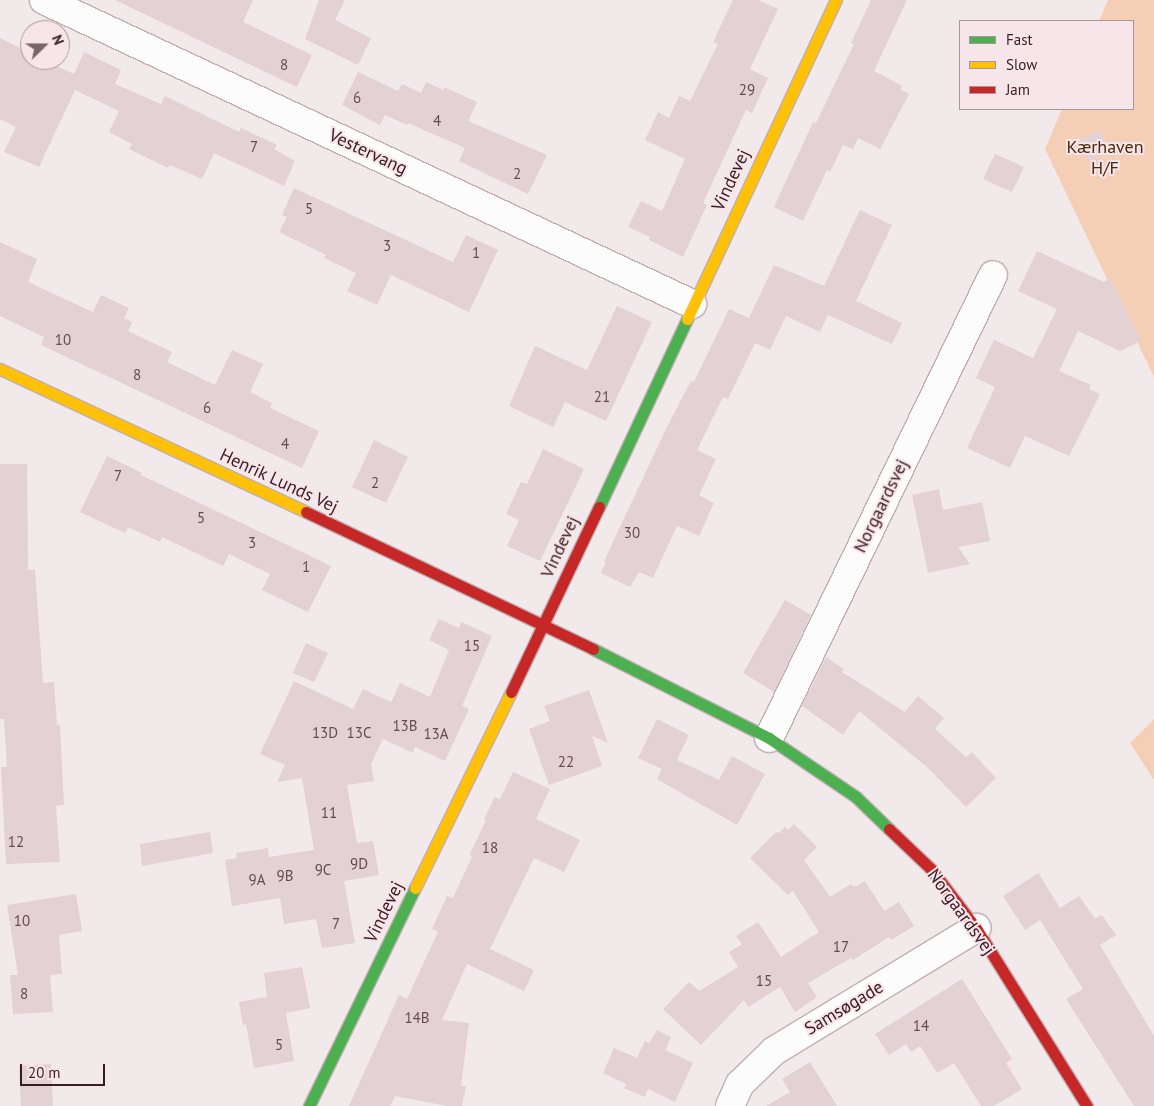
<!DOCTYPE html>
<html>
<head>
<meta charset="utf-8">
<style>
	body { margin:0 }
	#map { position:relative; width:1154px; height:1106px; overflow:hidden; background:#f2e9eb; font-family:"PT Sans",sans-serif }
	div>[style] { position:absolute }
	.green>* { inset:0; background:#f5cfb5 }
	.building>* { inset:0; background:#e3d1d3 }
	.roads { filter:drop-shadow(1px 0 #c1afb4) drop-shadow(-1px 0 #c1afb4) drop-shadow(0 1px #c1afb4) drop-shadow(0 -1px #c1afb4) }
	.street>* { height:28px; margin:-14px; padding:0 14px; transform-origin:14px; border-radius:14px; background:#fdfcfc }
	.fast>* { height:11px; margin:-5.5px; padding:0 5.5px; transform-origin:5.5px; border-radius:5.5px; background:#4caf50 }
	.slow>* { height:11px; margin:-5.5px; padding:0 5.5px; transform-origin:5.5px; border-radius:5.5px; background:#ffc107 }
	.jam>* { height:11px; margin:-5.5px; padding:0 5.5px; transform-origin:5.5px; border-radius:5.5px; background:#c62828 }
	span { translate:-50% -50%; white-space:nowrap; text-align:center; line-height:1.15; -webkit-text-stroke:4px #f6e5e9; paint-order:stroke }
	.number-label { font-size:15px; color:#664a52 }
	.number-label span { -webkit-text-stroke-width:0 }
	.park-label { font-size:18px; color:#4b2a0b }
	.street-label { font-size:18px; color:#3a1b25 }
	.legend { position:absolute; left:959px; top:20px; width:175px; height:90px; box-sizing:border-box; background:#f6e5e9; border:1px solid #ab949b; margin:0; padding:6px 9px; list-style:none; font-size:15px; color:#3a1b25 }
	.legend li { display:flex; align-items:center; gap:10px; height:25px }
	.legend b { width:25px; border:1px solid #ab949b }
	.north { position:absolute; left:20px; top:20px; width:50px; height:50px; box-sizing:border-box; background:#f6e5e9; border:1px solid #ab949b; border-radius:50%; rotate:68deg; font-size:14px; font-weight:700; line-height:20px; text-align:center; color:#3a1b25 }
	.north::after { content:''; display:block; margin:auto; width:18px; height:22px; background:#7a636a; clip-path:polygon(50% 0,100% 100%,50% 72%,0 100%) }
	.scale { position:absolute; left:20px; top:1064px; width:85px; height:22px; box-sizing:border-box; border:2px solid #3a1b25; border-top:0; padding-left:6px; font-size:15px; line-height:18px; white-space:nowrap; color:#3a1b25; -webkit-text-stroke:4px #f6e5e9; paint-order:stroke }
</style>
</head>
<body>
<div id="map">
	<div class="green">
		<i style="clip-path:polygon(1108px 0,1154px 0,1154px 377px,1045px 149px,1062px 109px,1133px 109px,1133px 21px,1099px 21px)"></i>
		<i style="clip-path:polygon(1154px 719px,1154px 780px,1130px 743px)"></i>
	</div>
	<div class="building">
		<i style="clip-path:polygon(115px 0,253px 0,243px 22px,312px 55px,297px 87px)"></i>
		<i style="clip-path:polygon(319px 0,345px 0,335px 20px,371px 38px,358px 65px,305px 39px)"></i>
		<i style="clip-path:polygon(733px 0,758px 0,778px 9px,750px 69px,768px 78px,752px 113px,746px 110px,703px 203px,707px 205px,683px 257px,649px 240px,650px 237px,628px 227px,641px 201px,662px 211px,685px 159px,645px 140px,658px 112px,669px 118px,679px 96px,690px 101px,718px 44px,713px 42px)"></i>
		<i style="clip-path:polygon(871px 0,907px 0,874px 71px,902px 86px,900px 89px,909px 94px,880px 149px,858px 138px,853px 149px,843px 145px,830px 172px,827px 170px,803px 221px,774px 207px,813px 122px,816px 123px,854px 44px,851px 43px)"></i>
		<i style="clip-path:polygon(0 38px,28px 52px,30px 54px,30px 60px,43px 60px,74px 74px,84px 52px,121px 70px,115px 84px,161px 104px,165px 96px,239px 132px,241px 128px,277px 145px,274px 149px,295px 161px,284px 186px,214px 153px,202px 179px,170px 165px,168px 168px,129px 149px,132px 144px,109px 132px,119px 111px,75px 90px,39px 167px,4px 152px,16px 127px,0 119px)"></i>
		<i style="clip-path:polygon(358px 72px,398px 91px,402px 84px,421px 93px,426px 82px,443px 90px,444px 87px,477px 102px,468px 121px,547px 155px,528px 194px,459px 161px,465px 148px,408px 123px,407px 125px,385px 115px,380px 125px,342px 105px)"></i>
		<i style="clip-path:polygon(1100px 130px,1111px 152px,1089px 162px,1079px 140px)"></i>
		<i style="clip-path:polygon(995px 154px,1024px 167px,1012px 192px,983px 179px)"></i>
		<i style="clip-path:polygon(294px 188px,453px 262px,466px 235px,498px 250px,469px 312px,391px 275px,377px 305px,347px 291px,356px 273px,324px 258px,326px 255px,279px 232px,287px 217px,282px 215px)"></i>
		<i style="clip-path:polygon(860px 210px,892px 225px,856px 301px,902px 323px,892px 344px,828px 315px,820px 332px,786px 316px,770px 350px,755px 343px,728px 399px,723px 397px,697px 450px,716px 459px,699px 495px,714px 503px,699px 536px,677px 526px,653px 578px,639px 572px,630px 587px,601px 573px,606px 562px,604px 561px,667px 427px,691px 381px,694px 382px,729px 309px,749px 318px,774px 265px,824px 286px)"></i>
		<i style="clip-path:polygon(0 242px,37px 259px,28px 282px,93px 312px,101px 295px,129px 308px,124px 318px,132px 322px,128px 331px,172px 352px,167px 362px,215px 385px,232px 350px,263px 364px,250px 392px,272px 403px,270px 408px,319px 431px,302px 468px,41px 345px,44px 337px,0 316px)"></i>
		<i style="clip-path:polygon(1037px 251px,1104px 282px,1110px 278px,1141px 341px,1120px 351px,1078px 331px,1059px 371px,1091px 385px,1089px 389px,1100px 394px,1090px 415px,1069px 456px,1025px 436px,1010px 468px,967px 448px,995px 387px,976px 378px,994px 340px,1033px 358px,1057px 309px,1018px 291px)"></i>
		<i style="clip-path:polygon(617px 306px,652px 322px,606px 421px,565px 402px,553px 427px,509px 406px,535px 346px,587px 370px)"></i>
		<i style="clip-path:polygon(374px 440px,408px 457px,386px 503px,352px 487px)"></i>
		<i style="clip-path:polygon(543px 449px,584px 469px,540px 561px,507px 546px,519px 520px,506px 514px,521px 482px,527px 484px)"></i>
		<i style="clip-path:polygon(107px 456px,142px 473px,141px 475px,331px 566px,308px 612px,262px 590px,270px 574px,229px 554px,223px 566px,162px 537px,160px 542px,128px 527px,125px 533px,80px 512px)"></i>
		<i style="clip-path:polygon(0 464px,27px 464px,28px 570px,35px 570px,43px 683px,54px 682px,57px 725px,60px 725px,64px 805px,56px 806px,60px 862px,6px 864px,1px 767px,7px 767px,4px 719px,0 719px)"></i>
		<i style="clip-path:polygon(939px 489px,943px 510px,982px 502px,990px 541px,958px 547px,970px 564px,928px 573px,912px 495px)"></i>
		<i style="clip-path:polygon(785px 600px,811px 615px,774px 692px,743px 673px)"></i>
		<i style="clip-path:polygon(439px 619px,459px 628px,461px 622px,492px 636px,462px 706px,469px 709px,445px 761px,415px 747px,413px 753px,383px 739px,371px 764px,374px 781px,347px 785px,357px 843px,373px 841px,379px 875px,344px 881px,355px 943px,322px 948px,316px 919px,284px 924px,280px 898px,232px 906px,225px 860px,237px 858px,236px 853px,268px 848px,269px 857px,314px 850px,302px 778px,277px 782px,285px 765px,260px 754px,294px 681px,353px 709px,363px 689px,391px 702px,400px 683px,430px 697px,449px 650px,429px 640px)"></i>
		<i style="clip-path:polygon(306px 643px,328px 653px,314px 682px,293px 673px)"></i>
		<i style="clip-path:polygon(826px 657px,844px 669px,842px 672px,905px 712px,918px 696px,944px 718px,935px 729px,966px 757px,972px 752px,996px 778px,966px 807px,927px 767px,859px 711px,843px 735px,802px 706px)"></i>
		<i style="clip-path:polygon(589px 690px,608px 743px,592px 736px,602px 766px,549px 785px,529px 729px,550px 721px,544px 706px)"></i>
		<i style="clip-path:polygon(657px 719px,689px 735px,677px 760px,719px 780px,732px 756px,765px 774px,737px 825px,657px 779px,662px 769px,638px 758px)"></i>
		<i style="clip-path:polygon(513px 772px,550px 789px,536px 819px,580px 840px,564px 872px,534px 858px,490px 949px,534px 970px,524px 991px,467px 964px,442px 1020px,469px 1023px,461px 1086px,466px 1086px,462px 1106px,447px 1106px,395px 1096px,390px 1106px,349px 1106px,399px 995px,407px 999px,438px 932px,432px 929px,447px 896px,453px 898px,472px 857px,470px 854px,486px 820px,484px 819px,495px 797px,500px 799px)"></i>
		<i style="clip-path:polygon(794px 824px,817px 847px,804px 860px,830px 897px,851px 884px,854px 887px,865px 881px,884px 911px,899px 902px,914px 926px,891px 940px,889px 937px,853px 960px,851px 958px,808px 983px,817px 997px,795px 1012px,780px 987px,748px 1007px,744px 1000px,701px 1045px,663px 1009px,689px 982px,699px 991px,738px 967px,729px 952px,742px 944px,736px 936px,758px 922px,781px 957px,819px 932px,793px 891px,788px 895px,750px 858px,776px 832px,779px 833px,785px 827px,788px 830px)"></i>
		<i style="clip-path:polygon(210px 832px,213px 853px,142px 866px,140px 844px)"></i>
		<i style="clip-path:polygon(1038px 873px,1060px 908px,1079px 896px,1095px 919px,1102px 915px,1116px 935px,1100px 945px,1154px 1036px,1154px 1106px,1134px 1106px,1066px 999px,1083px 989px,1040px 920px,1025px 930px,1003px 896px)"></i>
		<i style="clip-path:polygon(76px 894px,82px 931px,59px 935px,62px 974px,50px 975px,53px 1012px,13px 1014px,10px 975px,18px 975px,7px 905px)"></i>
		<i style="clip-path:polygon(302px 967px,310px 1008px,286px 1013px,294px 1061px,254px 1068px,246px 1024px,243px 1025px,239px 1002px,267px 997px,264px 973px)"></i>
		<i style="clip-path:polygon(962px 979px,1012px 1059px,1006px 1063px,1022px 1089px,994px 1106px,981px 1106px,954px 1063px,937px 1073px,920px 1046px,911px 1052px,906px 1044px,889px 1055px,875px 1034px)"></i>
		<i style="clip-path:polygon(657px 1030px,671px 1037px,665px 1050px,693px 1063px,675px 1102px,648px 1089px,645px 1097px,624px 1088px,626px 1084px,603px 1073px,614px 1048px,637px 1058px,645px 1041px,649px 1043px)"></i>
		<i style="clip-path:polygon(810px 1062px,837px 1106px,766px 1106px,790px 1092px,782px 1079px)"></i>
		<i style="clip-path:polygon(51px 1064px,53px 1106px,21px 1106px,19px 1066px)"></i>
	</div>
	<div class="roads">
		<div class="street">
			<i style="left:44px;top:0;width:716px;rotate:25.13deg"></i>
			<i style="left:769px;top:738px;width:514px;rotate:-64.18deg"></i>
			<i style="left:730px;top:1106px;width:24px;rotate:-66deg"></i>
			<i style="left:740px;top:1084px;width:47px;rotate:-44.1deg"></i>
			<i style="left:774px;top:1051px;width:237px;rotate:-31.3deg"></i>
		</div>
		<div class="fast">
			<i style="left:599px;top:507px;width:208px;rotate:-64.9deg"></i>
			<i style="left:593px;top:649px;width:197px;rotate:26.8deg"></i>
			<i style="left:769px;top:738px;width:105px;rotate:34.1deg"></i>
			<i style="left:856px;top:797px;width:46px;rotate:44.1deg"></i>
			<i style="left:309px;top:1106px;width:242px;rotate:-64.1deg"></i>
		</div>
		<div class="slow">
			<i style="left:687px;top:319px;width:352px;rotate:-65deg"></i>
			<i style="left:0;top:369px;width:338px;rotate:25deg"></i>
			<i style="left:415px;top:888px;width:218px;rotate:-63.9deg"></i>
		</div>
		<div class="jam">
			<i style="left:306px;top:512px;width:318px;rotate:25.5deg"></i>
			<i style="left:511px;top:692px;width:205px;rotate:-64.6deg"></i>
			<i style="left:889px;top:829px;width:58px;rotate:43.6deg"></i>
			<i style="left:931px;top:869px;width:74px;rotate:52.7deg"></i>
			<i style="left:976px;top:928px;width:210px;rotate:58.1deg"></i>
		</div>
	</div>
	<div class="number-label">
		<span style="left:284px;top:65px">8</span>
		<span style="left:747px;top:90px">29</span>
		<span style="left:357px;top:98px">6</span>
		<span style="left:437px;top:121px">4</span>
		<span style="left:254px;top:147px">7</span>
		<span style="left:517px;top:174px">2</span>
		<span style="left:309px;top:209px">5</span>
		<span style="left:387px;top:246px">3</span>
		<span style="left:476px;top:253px">1</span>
		<span style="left:63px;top:340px">10</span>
		<span style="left:137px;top:375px">8</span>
		<span style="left:602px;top:397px">21</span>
		<span style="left:207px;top:408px">6</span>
		<span style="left:285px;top:444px">4</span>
		<span style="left:118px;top:476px">7</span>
		<span style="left:375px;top:483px">2</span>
		<span style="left:201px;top:518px">5</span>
		<span style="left:632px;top:533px">30</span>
		<span style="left:252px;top:543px">3</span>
		<span style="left:306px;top:567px">1</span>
		<span style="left:472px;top:646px">15</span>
		<span style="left:405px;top:726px">13B</span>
		<span style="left:325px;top:733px">13D</span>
		<span style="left:359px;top:733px">13C</span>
		<span style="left:436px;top:734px">13A</span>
		<span style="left:566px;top:762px">22</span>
		<span style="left:329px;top:813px">11</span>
		<span style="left:16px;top:842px">12</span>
		<span style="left:490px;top:848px">18</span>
		<span style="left:359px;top:864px">9D</span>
		<span style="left:323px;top:870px">9C</span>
		<span style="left:285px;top:876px">9B</span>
		<span style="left:257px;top:880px">9A</span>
		<span style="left:22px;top:921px">10</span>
		<span style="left:336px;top:924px">7</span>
		<span style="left:841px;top:947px">17</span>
		<span style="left:764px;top:981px">15</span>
		<span style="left:24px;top:994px">8</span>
		<span style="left:417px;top:1018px">14B</span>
		<span style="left:921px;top:1026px">14</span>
		<span style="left:279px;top:1045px">5</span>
	</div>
	<div class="park-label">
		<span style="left:1105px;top:158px">Kærhaven<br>H/F</span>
	</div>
	<div class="street-label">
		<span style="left:368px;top:152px;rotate:25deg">Vestervang</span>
		<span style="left:731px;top:180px;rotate:-65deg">Vindevej</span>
		<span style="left:279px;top:481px;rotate:25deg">Henrik Lunds Vej</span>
		<span style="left:881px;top:506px;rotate:-64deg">Norgaardsvej</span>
		<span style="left:560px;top:547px;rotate:-65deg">Vindevej</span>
		<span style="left:384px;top:912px;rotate:-64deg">Vindevej</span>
		<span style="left:961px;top:912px;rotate:54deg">Norgaardsvej</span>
		<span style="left:844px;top:1008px;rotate:-31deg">Samsøgade</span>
	</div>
	<ul class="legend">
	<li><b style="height:6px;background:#4caf50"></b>Fast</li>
	<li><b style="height:6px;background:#ffc107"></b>Slow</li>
	<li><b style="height:6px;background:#c62828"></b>Jam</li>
	</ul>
	<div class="north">N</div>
	<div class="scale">20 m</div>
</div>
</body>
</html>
